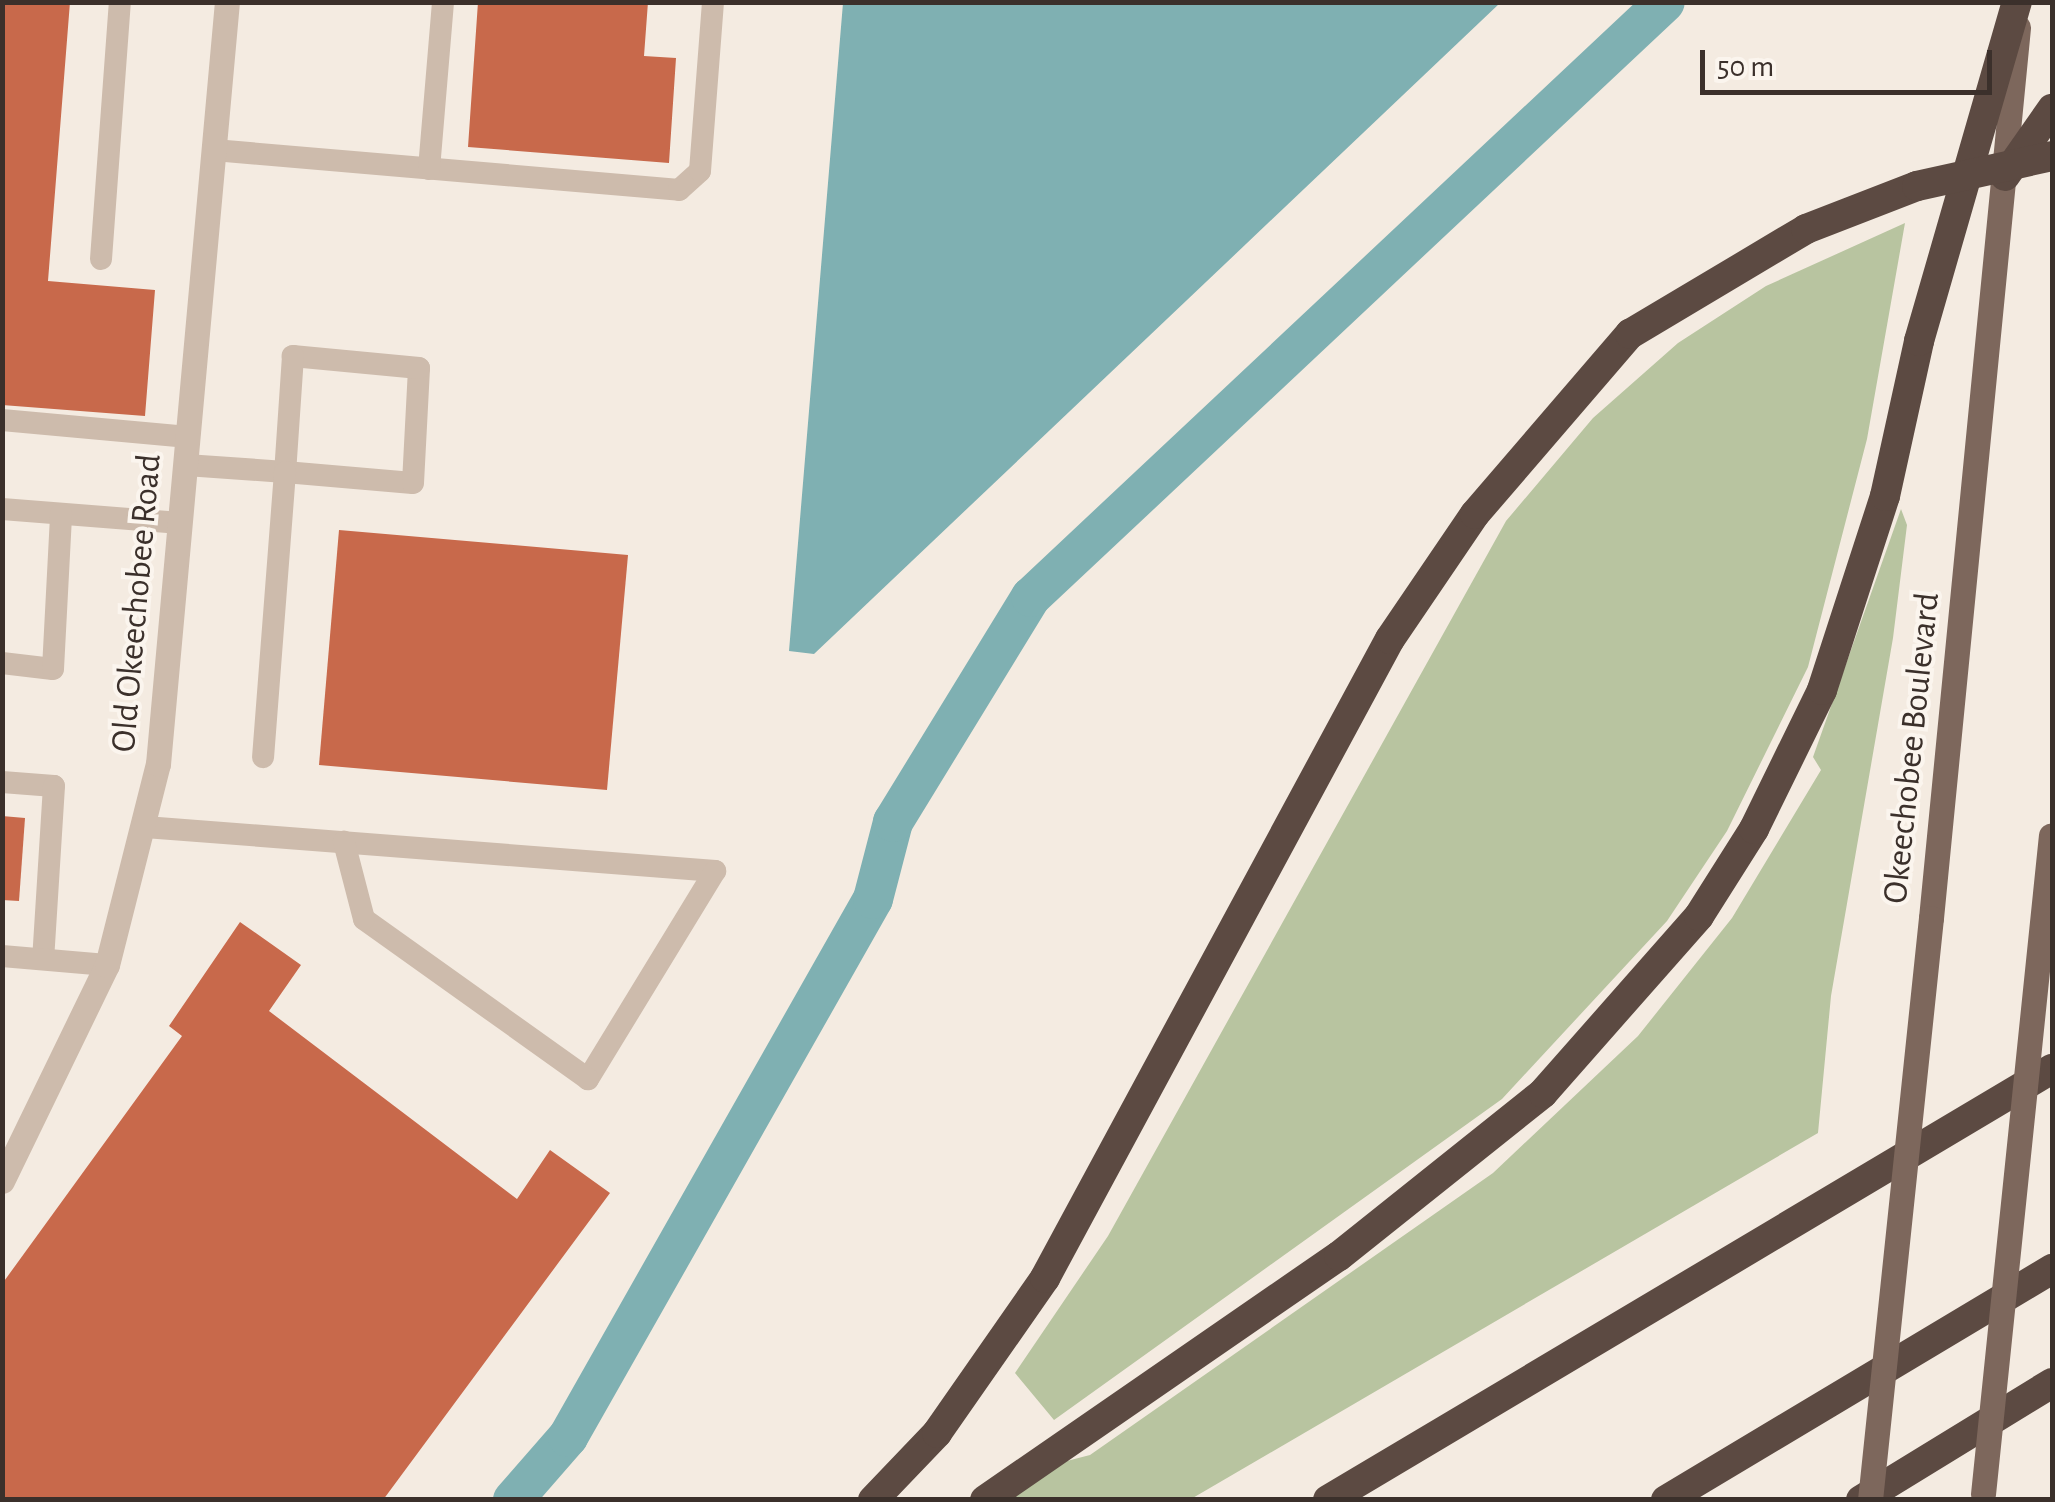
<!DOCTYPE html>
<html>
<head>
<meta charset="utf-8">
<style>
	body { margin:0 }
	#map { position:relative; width:2055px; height:1502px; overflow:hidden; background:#f4ebe1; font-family:"Alegreya Sans",sans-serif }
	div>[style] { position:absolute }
	.green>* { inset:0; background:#b8c4a0 }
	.water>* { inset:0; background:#7fb0b2 }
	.canal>* { height:40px; margin:-20px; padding:0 20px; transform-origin:20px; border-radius:20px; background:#7fb0b2 }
	.building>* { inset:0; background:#c8694b }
	.service>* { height:22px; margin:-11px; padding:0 11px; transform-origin:11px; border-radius:11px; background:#cdbbac }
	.tertiary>* { height:25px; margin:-12.5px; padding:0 12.5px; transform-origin:12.5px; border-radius:12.5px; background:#cdbbac }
	.primary>* { height:25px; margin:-12.5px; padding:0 12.5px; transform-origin:12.5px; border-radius:12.5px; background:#7d675c }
	.motorway>* { height:30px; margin:-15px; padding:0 15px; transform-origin:15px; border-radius:15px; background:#5c4a42 }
	.primary-bridge>* { height:25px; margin:-12.5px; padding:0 12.5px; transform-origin:12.5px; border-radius:12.5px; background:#7d675c }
	.motorway-bridge>* { height:30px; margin:-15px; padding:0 15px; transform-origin:15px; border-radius:15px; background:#5c4a42 }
	span { translate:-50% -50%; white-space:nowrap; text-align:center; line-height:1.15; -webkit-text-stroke:8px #fbf5ee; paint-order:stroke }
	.street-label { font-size:35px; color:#3b302b }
	.frame { position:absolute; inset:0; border:5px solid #3b302b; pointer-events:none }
	.scale { position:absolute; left:1700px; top:50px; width:292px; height:45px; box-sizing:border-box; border:5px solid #3b302b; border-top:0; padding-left:12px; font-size:30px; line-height:35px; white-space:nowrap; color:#3b302b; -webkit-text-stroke:8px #fbf5ee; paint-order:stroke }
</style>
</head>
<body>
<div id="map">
	<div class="green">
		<i style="clip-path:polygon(1905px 223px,1867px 439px,1808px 667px,1727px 831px,1667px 921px,1502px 1099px,1054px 1420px,1015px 1373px,1108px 1236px,1506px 521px,1593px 418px,1678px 343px,1766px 286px)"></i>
		<i style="clip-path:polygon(1901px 509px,1907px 525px,1893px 638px,1831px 996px,1818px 1133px,1191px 1499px,1010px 1500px,1063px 1462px,1090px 1455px,1493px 1173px,1638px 1036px,1732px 918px,1821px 770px,1813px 757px)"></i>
	</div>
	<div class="water">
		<i style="clip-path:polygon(843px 3px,843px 2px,1500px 3px,814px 654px,789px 651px)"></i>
	</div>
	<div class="canal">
		<i style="left:513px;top:1500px;width:84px;rotate:-48.9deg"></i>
		<i style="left:568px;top:1437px;width:618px;rotate:-60.45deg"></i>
		<i style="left:873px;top:899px;width:80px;rotate:-75.4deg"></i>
		<i style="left:893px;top:822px;width:264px;rotate:-58.5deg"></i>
		<i style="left:1031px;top:597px;width:869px;rotate:-43.18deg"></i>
	</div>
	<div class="building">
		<i style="clip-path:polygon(2px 2px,70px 2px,48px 281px,155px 290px,145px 416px,2px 405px)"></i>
		<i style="clip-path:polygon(478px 2px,648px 2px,644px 56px,676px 58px,669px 163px,468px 147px)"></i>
		<i style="clip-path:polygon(339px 530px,628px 555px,607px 790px,319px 765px)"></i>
		<i style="clip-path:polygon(2px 816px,25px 818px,19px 901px,2px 900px)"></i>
		<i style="clip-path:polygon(240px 922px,301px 965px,269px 1011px,517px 1199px,550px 1150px,610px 1193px,383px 1500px,2px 1500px,2px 1284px,182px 1036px,169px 1026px)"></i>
	</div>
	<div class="service">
		<i style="left:214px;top:150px;width:467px;rotate:4.9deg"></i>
		<i style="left:679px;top:190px;width:28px;rotate:-42deg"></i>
		<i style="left:700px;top:171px;width:169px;rotate:-85.6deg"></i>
		<i style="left:429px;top:169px;width:168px;rotate:-85.2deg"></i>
		<i style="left:101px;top:259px;width:258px;rotate:-85.8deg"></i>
		<i style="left:2px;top:420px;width:187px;rotate:5.2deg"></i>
		<i style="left:186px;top:465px;width:99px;rotate:4deg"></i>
		<i style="left:285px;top:472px;width:128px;rotate:4.9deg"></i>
		<i style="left:413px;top:483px;width:115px;rotate:-87deg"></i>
		<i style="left:419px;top:368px;width:127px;rotate:-174.6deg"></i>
		<i style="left:293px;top:356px;width:116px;rotate:93.9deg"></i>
		<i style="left:285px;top:472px;width:286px;rotate:94.4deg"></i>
		<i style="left:2px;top:509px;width:179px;rotate:4.5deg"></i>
		<i style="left:2px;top:663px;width:51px;rotate:6.7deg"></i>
		<i style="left:53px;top:669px;width:155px;rotate:-87deg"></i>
		<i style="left:2px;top:782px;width:52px;rotate:4.4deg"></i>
		<i style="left:54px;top:786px;width:173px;rotate:93.6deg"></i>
		<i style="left:145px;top:827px;width:572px;rotate:4.41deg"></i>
		<i style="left:715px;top:871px;width:244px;rotate:121.4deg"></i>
		<i style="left:588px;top:1079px;width:275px;rotate:-144.5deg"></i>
		<i style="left:364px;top:919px;width:80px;rotate:-104.6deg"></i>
		<i style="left:2px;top:956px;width:105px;rotate:4.9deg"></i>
	</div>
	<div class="tertiary">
		<i style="left:2px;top:1181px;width:240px;rotate:-64.1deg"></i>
		<i style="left:107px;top:965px;width:207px;rotate:-75.8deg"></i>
		<i style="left:158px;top:764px;width:765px;rotate:-84.83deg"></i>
	</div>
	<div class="primary">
		<i style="left:1931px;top:918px;width:895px;rotate:-84.42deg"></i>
	</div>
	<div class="motorway">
		<i style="left:2005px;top:176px;width:82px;rotate:-55deg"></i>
		<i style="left:873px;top:1500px;width:93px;rotate:-46.3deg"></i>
		<i style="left:937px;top:1433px;width:189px;rotate:-55.1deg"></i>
		<i style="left:1045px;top:1278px;width:726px;rotate:-61.64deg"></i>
		<i style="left:1390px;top:639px;width:151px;rotate:-55.8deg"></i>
		<i style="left:1475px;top:514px;width:238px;rotate:-49.3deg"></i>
		<i style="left:1630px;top:334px;width:205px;rotate:-30.8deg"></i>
		<i style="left:985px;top:1500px;width:430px;rotate:-34.6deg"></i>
		<i style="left:1339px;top:1256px;width:261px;rotate:-38.6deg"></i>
		<i style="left:1543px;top:1093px;width:236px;rotate:-48.6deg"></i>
		<i style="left:1699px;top:916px;width:103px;rotate:-57.7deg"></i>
		<i style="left:1754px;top:829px;width:155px;rotate:-63.9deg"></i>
		<i style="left:1822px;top:690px;width:204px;rotate:-72deg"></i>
		<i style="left:1885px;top:496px;width:159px;rotate:-77.6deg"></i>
		<i style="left:1919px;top:341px;width:353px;rotate:-73.9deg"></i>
		<i style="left:1328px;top:1500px;width:843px;rotate:-30.77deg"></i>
		<i style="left:1666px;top:1500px;width:450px;rotate:-30.9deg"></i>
		<i style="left:1861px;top:1500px;width:224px;rotate:-31.5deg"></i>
	</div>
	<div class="primary-bridge">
		<i style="left:1983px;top:1494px;width:662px;rotate:-84.11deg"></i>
		<i style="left:1870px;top:1500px;width:585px;rotate:-84.02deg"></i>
	</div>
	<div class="motorway-bridge">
		<i style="left:1806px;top:229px;width:119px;rotate:-21.2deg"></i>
		<i style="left:1917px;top:186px;width:138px;rotate:-12.5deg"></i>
	</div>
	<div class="street-label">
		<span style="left:137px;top:603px;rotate:-85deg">Old Okeechobee Road</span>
		<span style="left:1912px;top:748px;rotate:-84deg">Okeechobee Boulevard</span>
	</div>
	<div class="frame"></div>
	<div class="scale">50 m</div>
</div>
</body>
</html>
